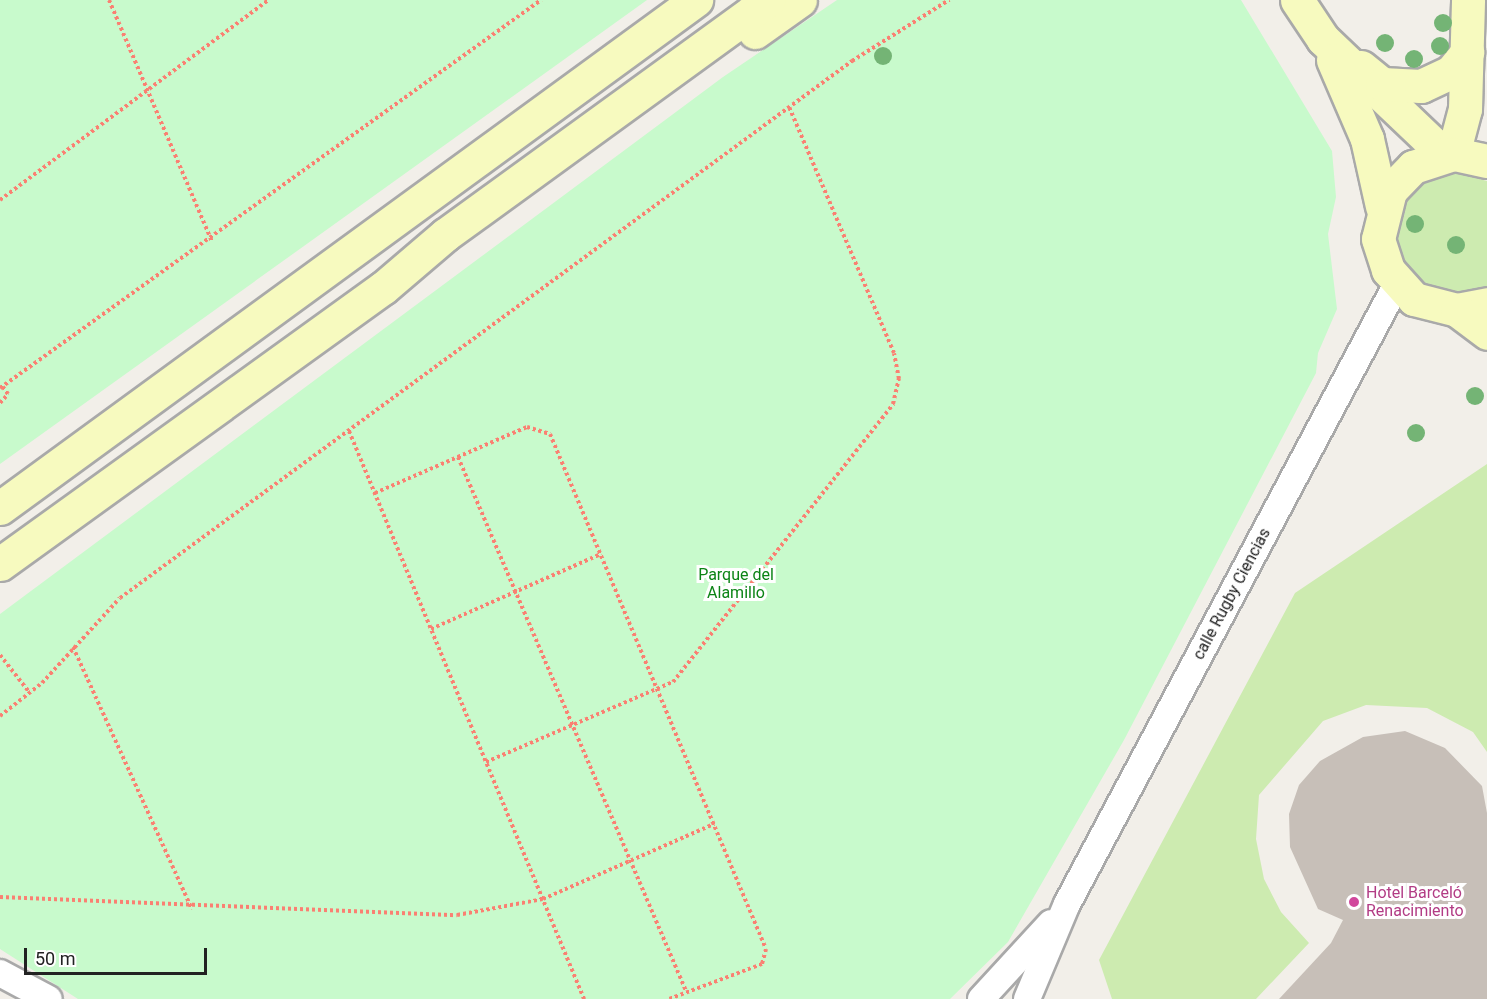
<!DOCTYPE html>
<html>
<head>
<meta charset="utf-8">
<style>
	body { margin:0 }
	#map { position:relative; width:1487px; height:999px; overflow:hidden; background:#f2efe9; font-family:Roboto,sans-serif }
	div>[style] { position:absolute }
	.grass>* { inset:0; background:#cdebb0 }
	.park>* { inset:0; background:#c8facc }
	.building>* { inset:0; background:#c7bfb8 }
	.path>* { height:4px; margin-top:-2px; transform-origin:0; background:repeating-linear-gradient(90deg,#fa8072 0 3px,transparent 0 6px) }
	.roads { filter:drop-shadow(2px 0 #a9a9a9) drop-shadow(-2px 0 #a9a9a9) drop-shadow(0 2px #a9a9a9) drop-shadow(0 -2px #a9a9a9) }
	.minor>* { height:26px; margin:-13px; padding:0 13px; transform-origin:13px; border-radius:13px; background:#fff }
	.secondary>* { height:33px; margin:-16.5px; padding:0 16.5px; transform-origin:16.5px; border-radius:16.5px; background:#f7fabf }
	.trees>* { width:18px; height:18px; margin:-9px; border-radius:50%; background:#74b475 }
	.dots>* { width:16px; height:16px; translate:-50% -50%; box-sizing:border-box; border:3px solid #fff; border-radius:50% }
	span { translate:-50% -50%; white-space:nowrap; text-align:center; line-height:1.15; -webkit-text-stroke:6px #fff; paint-order:stroke }
	.park-label { font-size:16px; color:#0c8416 }
	.street-label { font-size:16px; color:#222 }
	.hotel-label { font-size:16px; color:#b23c85 }
	.left { translate:0 -50%; text-align:left }
	.scale { position:absolute; left:24px; top:948px; width:183px; height:27px; box-sizing:border-box; border:3px solid #222; border-top:0; padding-left:8px; font-size:18px; line-height:21px; white-space:nowrap; color:#222; -webkit-text-stroke:4px #fff; paint-order:stroke }
</style>
</head>
<body>
<div id="map">
	<div class="grass">
		<i style="clip-path:polygon(1454px 172px,1487px 181px,1487px 289px,1473px 296px,1421px 289px,1397px 262px,1392px 227px,1406px 194px,1436px 174px)"></i>
		<i style="clip-path:polygon(1487px 464px,1487px 752px,1473px 732px,1427px 708px,1366px 705px,1323px 721px,1259px 795px,1256px 839px,1264px 879px,1281px 912px,1309px 943px,1256px 999px,1112px 999px,1099px 960px,1295px 593px)"></i>
	</div>
	<div class="park">
		<i style="clip-path:polygon(0 0,647px 0,0 464px)"></i>
		<i style="clip-path:polygon(837px 0,1241px 0,1332px 151px,1336px 197px,1328px 234px,1337px 309px,1318px 353px,1316px 373px,1124px 740px,1008px 942px,950px 999px,78px 999px,0 949px,0 614px,723px 77px)"></i>
	</div>
	<div class="building">
		<i style="clip-path:polygon(1405px 731px,1445px 748px,1482px 786px,1487px 813px,1487px 999px,1279px 999px,1331px 943px,1343px 920px,1318px 909px,1290px 847px,1289px 814px,1299px 785px,1320px 761px,1363px 737px)"></i>
	</div>
	<div class="path">
		<i style="left:109px;top:0;width:263px;rotate:66.9deg"></i>
		<i style="left:0;top:200px;width:334px;rotate:-36.7deg"></i>
		<i style="left:0;top:388px;width:666px;rotate:-35.65deg"></i>
		<i style="left:0;top:403px;width:12px;rotate:-48deg"></i>
		<i style="left:8px;top:394px;width:9px;rotate:-126deg"></i>
		<i style="left:349px;top:431px;width:615px;rotate:67.52deg"></i>
		<i style="left:458px;top:457px;width:581px;rotate:66.88deg"></i>
		<i style="left:375px;top:493px;width:166px;rotate:-23.5deg"></i>
		<i style="left:527px;top:427px;width:24px;rotate:17deg"></i>
		<i style="left:550px;top:434px;width:558px;rotate:67.25deg"></i>
		<i style="left:766px;top:949px;width:16px;rotate:105deg"></i>
		<i style="left:762px;top:964px;width:99px;rotate:159.4deg"></i>
		<i style="left:431px;top:629px;width:186px;rotate:-23.8deg"></i>
		<i style="left:73px;top:647px;width:288px;rotate:65.6deg"></i>
		<i style="left:0;top:655px;width:48px;rotate:51.7deg"></i>
		<i style="left:0;top:716px;width:53px;rotate:-38.2deg"></i>
		<i style="left:42px;top:683px;width:115px;rotate:-47.5deg"></i>
		<i style="left:120px;top:598px;width:908px;rotate:-36.26deg"></i>
		<i style="left:852px;top:61px;width:115px;rotate:-32.2deg"></i>
		<i style="left:486px;top:762px;width:203px;rotate:-23.2deg"></i>
		<i style="left:673px;top:682px;width:355px;rotate:-51.6deg"></i>
		<i style="left:893px;top:404px;width:26px;rotate:-77deg"></i>
		<i style="left:899px;top:379px;width:26px;rotate:-101deg"></i>
		<i style="left:894px;top:353px;width:267px;rotate:-113.1deg"></i>
		<i style="left:0;top:897px;width:457px;rotate:2.3deg"></i>
		<i style="left:457px;top:915px;width:87px;rotate:-10.5deg"></i>
		<i style="left:543px;top:899px;width:187px;rotate:-23.7deg"></i>
	</div>
	<div class="roads">
		<div class="minor">
			<i style="left:0;top:973px;width:55px;rotate:28deg"></i>
			<i style="left:981px;top:999px;width:103px;rotate:-47.4deg"></i>
			<i style="left:1027px;top:999px;width:103px;rotate:-67.2deg"></i>
			<i style="left:1067px;top:904px;width:702px;rotate:-61.98deg"></i>
		</div>
		<div class="secondary">
			<i style="left:1297px;top:0;width:47px;rotate:56.3deg"></i>
			<i style="left:1323px;top:39px;width:168px;rotate:43.6deg"></i>
			<i style="left:755px;top:32px;width:55px;rotate:-35.4deg"></i>
			<i style="left:1333px;top:60px;width:86px;rotate:66.7deg"></i>
			<i style="left:1367px;top:139px;width:69px;rotate:77.4deg"></i>
			<i style="left:1361px;top:67px;width:27px;rotate:39deg"></i>
			<i style="left:1382px;top:84px;width:39px;rotate:3deg"></i>
			<i style="left:1421px;top:86px;width:33px;rotate:-25deg"></i>
			<i style="left:1451px;top:72px;width:26px;rotate:-51deg"></i>
			<i style="left:1453px;top:154px;width:47px;rotate:-75.1deg"></i>
			<i style="left:1465px;top:109px;width:109px;rotate:-88.4deg"></i>
			<i style="left:1487px;top:161px;width:35px;rotate:-168deg"></i>
			<i style="left:1453px;top:154px;width:42px;rotate:162deg"></i>
			<i style="left:1413px;top:167px;width:33px;rotate:134deg"></i>
			<i style="left:1390px;top:191px;width:49px;rotate:104deg"></i>
			<i style="left:1378px;top:239px;width:33px;rotate:72deg"></i>
			<i style="left:1388px;top:270px;width:39px;rotate:48deg"></i>
			<i style="left:1414px;top:299px;width:44px;rotate:14.3deg"></i>
			<i style="left:1457px;top:310px;width:31px;rotate:-11deg"></i>
			<i style="left:1457px;top:310px;width:38px;rotate:37deg"></i>
			<i style="left:0;top:508px;width:862px;rotate:-36.13deg"></i>
			<i style="left:0;top:564px;width:472px;rotate:-35.8deg"></i>
			<i style="left:383px;top:288px;width:82px;rotate:-40.5deg"></i>
			<i style="left:445px;top:235px;width:400px;rotate:-36deg"></i>
		</div>
	</div>
	<div class="trees">
		<i style="left:1443px;top:23px"></i>
		<i style="left:1385px;top:43px"></i>
		<i style="left:1440px;top:46px"></i>
		<i style="left:883px;top:56px"></i>
		<i style="left:1414px;top:59px"></i>
		<i style="left:1415px;top:224px"></i>
		<i style="left:1456px;top:245px"></i>
		<i style="left:1475px;top:396px"></i>
		<i style="left:1416px;top:433px"></i>
	</div>
	<div class="dots">
		<i style="left:1354px;top:902px;background:#d1479c"></i>
	</div>
	<div class="park-label">
		<span style="left:736px;top:584px">Parque del<br>Alamillo</span>
	</div>
	<div class="street-label">
		<span style="left:1232px;top:594px;rotate:-62deg">calle Rugby Ciencias</span>
	</div>
	<div class="hotel-label">
		<span class="left" style="left:1366px;top:902px">Hotel Barceló<br>Renacimiento</span>
	</div>
	<div class="scale">50 m</div>
</div>
</body>
</html>
